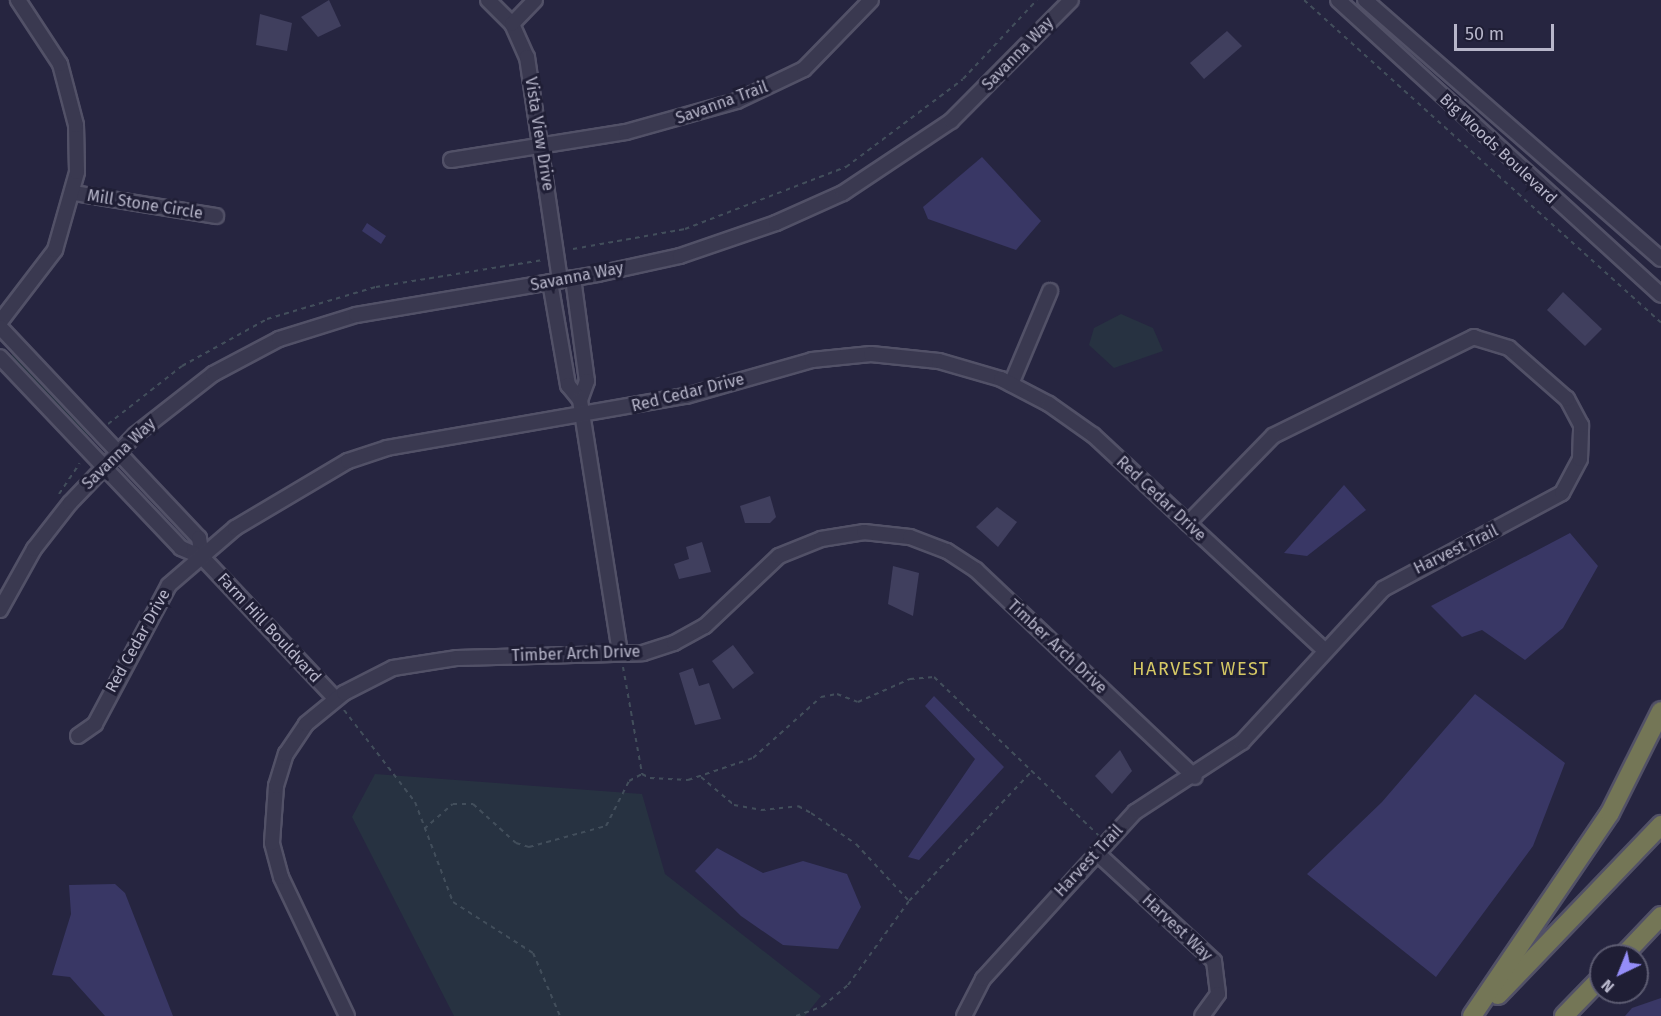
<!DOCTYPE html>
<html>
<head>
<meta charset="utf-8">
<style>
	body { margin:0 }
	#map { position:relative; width:1661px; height:1016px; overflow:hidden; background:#262540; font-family:"Fira Sans",sans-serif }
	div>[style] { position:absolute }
	.green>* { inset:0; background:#273241 }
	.water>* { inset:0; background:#393765 }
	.building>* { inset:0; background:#403f5e }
	.path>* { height:2px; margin-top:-1px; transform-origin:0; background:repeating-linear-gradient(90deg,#424e5b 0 4.5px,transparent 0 9px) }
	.roads { filter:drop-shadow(2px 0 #525167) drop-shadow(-2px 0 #525167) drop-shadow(0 2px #525167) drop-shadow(0 -2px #525167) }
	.minor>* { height:14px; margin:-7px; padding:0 7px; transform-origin:7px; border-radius:7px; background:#3a3950 }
	.highway>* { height:18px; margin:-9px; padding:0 9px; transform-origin:9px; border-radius:9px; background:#747656 }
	span { translate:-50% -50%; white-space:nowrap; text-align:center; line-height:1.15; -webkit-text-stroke:6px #1f1e35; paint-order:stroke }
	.street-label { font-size:16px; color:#b7b6ca }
	.neighbourhood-label { font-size:18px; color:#d6c965; letter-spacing:1.5px }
	.north { position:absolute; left:1589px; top:944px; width:60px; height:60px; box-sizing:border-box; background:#1f1e35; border:2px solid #5c5b71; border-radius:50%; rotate:223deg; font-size:16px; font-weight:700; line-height:24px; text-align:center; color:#b7b6ca }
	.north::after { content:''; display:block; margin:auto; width:21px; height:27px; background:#948df8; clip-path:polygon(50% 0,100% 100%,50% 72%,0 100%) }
	.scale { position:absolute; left:1454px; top:24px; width:100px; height:27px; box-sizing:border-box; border:3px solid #b7b6ca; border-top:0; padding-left:8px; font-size:18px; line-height:21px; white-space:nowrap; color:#b7b6ca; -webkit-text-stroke:4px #1f1e35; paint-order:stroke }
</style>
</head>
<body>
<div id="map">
	<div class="green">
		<i style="clip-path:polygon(1121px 314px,1153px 328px,1163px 351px,1114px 368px,1089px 345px,1094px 328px)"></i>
		<i style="clip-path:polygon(14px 353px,90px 434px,86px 438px,9px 357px)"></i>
		<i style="clip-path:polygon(375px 774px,642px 794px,665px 874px,821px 996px,805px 1016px,454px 1016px,352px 817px)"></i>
	</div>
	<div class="water">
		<i style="clip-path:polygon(982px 157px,1041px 221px,1016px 250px,928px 219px,923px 207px)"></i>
		<i style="clip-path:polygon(367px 223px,386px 236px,381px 244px,362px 231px)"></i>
		<i style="clip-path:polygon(1344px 485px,1366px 510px,1307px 556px,1284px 553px)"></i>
		<i style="clip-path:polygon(1570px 533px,1598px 566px,1563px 628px,1525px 660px,1482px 630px,1462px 637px,1431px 606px)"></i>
		<i style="clip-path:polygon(1475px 694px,1565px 763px,1533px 846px,1436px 977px,1307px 874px,1382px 802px)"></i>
		<i style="clip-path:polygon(934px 696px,1004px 767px,919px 860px,908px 857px,975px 759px,925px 706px)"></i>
		<i style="clip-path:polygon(717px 848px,763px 873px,803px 861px,847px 874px,861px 907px,838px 949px,783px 945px,741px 916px,695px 871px)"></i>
		<i style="clip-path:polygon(115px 884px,125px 893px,173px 1016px,105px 1016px,70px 977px,52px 975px,71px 914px,69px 885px)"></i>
		<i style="clip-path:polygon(1661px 998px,1661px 1016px,1625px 1016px,1632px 1008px)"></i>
	</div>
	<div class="building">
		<i style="clip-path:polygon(329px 0,341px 26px,318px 37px,301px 17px)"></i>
		<i style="clip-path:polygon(260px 14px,292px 23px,287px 51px,256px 45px)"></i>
		<i style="clip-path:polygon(1227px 31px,1242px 46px,1204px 79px,1190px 63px)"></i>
		<i style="clip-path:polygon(1563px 292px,1602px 329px,1585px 346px,1547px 310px)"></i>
		<i style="clip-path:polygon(770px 496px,776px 517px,770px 523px,745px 523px,740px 506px)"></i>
		<i style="clip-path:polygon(997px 507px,1017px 522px,998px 547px,976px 527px)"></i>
		<i style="clip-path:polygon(702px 542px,711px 572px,679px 579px,674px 564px,689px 559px,686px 547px)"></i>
		<i style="clip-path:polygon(893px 566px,919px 573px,913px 616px,888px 604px)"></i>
		<i style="clip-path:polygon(733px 645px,754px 673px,733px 689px,712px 661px)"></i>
		<i style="clip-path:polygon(693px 668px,699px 686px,709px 683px,721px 719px,695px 725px,679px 673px)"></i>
		<i style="clip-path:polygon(1120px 750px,1132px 771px,1112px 794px,1095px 776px)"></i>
	</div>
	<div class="path">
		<i style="left:1304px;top:0;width:481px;rotate:42.1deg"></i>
		<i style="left:573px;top:249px;width:114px;rotate:-10.1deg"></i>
		<i style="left:685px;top:229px;width:173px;rotate:-21.1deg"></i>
		<i style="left:846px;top:167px;width:146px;rotate:-36.9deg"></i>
		<i style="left:963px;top:79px;width:108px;rotate:-46.9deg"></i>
		<i style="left:108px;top:424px;width:94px;rotate:-38.1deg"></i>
		<i style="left:182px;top:366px;width:97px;rotate:-28.9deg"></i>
		<i style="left:267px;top:319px;width:114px;rotate:-16.4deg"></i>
		<i style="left:376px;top:287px;width:169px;rotate:-9.2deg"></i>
		<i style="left:59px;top:494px;width:37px;rotate:-56deg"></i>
		<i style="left:623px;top:667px;width:109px;rotate:79.9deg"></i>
		<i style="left:642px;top:774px;width:9px;rotate:27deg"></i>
		<i style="left:650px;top:778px;width:38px;rotate:3deg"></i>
		<i style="left:688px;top:780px;width:69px;rotate:-18.7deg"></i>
		<i style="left:753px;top:758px;width:91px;rotate:-41.9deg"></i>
		<i style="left:821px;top:697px;width:16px;rotate:-11deg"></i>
		<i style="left:837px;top:694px;width:22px;rotate:21deg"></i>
		<i style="left:858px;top:702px;width:57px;rotate:-23.9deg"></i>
		<i style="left:910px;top:679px;width:24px;rotate:-5deg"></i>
		<i style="left:934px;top:677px;width:228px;rotate:43.9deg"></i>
		<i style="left:344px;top:710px;width:116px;rotate:52.3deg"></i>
		<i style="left:415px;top:802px;width:107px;rotate:69.2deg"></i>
		<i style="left:453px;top:902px;width:95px;rotate:32.5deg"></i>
		<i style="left:533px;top:953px;width:69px;rotate:66.8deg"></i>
		<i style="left:701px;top:777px;width:43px;rotate:40.3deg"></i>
		<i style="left:734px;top:805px;width:27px;rotate:10deg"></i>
		<i style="left:761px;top:810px;width:37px;rotate:-6deg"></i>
		<i style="left:798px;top:806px;width:15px;rotate:28deg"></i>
		<i style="left:811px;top:813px;width:55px;rotate:34.6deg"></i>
		<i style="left:856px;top:844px;width:76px;rotate:47.1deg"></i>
		<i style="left:424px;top:829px;width:38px;rotate:-41deg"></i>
		<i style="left:453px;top:804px;width:20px"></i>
		<i style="left:473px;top:804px;width:58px;rotate:42.2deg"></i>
		<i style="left:516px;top:843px;width:14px;rotate:17deg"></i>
		<i style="left:529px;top:847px;width:80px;rotate:-15.3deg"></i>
		<i style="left:606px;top:826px;width:51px;rotate:-62.9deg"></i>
		<i style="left:629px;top:781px;width:15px;rotate:-28deg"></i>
		<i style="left:796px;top:1016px;width:29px;rotate:-20deg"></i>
		<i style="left:823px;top:1006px;width:33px;rotate:-40deg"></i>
		<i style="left:848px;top:985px;width:104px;rotate:-54deg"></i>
		<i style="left:909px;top:901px;width:179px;rotate:-46.6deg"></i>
	</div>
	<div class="roads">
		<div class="minor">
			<i style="left:488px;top:0;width:34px;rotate:45deg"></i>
			<i style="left:512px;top:24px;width:36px;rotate:66deg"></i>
			<i style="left:527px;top:57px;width:226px;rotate:81.6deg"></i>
			<i style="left:1338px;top:0;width:437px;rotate:42.4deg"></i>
			<i style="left:1365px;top:0;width:393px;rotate:41.2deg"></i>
			<i style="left:512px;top:24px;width:33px;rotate:-46deg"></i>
			<i style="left:451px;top:160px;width:177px;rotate:-9.1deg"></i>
			<i style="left:626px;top:132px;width:115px;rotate:-15.6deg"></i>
			<i style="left:737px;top:101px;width:74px;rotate:-25.5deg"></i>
			<i style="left:804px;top:69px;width:96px;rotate:-45.8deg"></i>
			<i style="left:74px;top:193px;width:144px;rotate:9.2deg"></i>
			<i style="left:573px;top:278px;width:104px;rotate:82.3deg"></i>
			<i style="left:587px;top:381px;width:20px;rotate:110deg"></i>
			<i style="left:550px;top:282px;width:105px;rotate:80.1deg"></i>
			<i style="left:568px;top:385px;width:19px;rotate:51deg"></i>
			<i style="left:580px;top:400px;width:256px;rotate:81deg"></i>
			<i style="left:0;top:322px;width:91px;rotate:-52.6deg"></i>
			<i style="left:55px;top:250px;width:81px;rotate:-74.2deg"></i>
			<i style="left:77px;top:172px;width:47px;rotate:-91.2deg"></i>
			<i style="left:76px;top:125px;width:63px;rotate:-104.7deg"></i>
			<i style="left:60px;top:64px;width:77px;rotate:-123.3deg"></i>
			<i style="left:0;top:327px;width:290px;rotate:46.7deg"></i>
			<i style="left:199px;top:538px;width:19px;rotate:81deg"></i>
			<i style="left:202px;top:557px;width:23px;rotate:-157deg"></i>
			<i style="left:181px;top:548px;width:263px;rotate:-133.5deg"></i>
			<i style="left:1011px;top:384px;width:101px;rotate:-67.2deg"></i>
			<i style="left:202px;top:557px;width:195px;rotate:46.7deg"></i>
			<i style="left:0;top:610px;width:70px;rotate:-60.9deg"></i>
			<i style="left:34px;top:549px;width:58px;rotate:-52deg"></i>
			<i style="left:70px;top:503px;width:94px;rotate:-46.3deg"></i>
			<i style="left:135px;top:435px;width:99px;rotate:-38deg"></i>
			<i style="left:213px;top:374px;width:75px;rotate:-27.9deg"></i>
			<i style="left:279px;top:339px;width:81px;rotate:-17.3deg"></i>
			<i style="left:356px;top:315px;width:245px;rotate:-9.6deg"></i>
			<i style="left:598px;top:274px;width:84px;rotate:-12.4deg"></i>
			<i style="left:680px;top:256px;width:102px;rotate:-19deg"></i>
			<i style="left:776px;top:223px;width:73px;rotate:-24.1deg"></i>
			<i style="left:843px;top:193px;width:130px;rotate:-33.7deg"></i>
			<i style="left:951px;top:121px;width:170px;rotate:-45.2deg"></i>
			<i style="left:78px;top:736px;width:21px;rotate:-35deg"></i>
			<i style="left:95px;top:724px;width:157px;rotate:-62deg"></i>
			<i style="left:169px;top:585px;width:87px;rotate:-40.8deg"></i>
			<i style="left:235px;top:528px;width:131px;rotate:-30.7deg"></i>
			<i style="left:348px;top:461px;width:41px;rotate:-18.4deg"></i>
			<i style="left:387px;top:448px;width:303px;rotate:-9.9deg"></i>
			<i style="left:686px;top:396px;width:131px;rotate:-15.9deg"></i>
			<i style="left:812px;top:360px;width:59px;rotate:-5.8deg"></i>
			<i style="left:871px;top:354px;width:68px;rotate:5.9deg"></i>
			<i style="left:939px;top:361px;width:65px;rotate:16.2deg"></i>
			<i style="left:1001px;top:379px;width:54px;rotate:27.5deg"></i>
			<i style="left:1049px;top:404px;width:54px;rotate:35.2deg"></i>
			<i style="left:1093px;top:435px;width:316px;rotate:42.9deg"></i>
			<i style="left:1097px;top:853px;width:159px;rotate:42.7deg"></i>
			<i style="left:1214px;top:961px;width:33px;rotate:83deg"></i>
			<i style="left:1218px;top:994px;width:27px;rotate:126deg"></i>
			<i style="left:347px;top:1016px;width:154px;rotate:-115.4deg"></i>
			<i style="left:281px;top:877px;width:35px;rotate:-105deg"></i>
			<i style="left:272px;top:843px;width:57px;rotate:-86deg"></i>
			<i style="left:276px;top:786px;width:34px;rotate:-73deg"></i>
			<i style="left:286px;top:754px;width:36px;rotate:-56deg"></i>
			<i style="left:306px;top:724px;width:49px;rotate:-39.2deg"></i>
			<i style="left:344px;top:693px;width:55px;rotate:-27deg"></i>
			<i style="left:393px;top:668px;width:65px;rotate:-8.9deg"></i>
			<i style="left:457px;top:658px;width:186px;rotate:-1.5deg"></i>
			<i style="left:643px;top:653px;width:33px;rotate:-18deg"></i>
			<i style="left:674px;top:643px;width:35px;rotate:-29deg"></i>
			<i style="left:705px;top:626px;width:102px;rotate:-43.4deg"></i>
			<i style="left:779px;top:556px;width:45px;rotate:-22deg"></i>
			<i style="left:821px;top:539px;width:44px;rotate:-9.2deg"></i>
			<i style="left:864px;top:532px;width:46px;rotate:6.2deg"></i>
			<i style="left:910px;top:537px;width:40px;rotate:21deg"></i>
			<i style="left:947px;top:551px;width:35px;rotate:33deg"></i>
			<i style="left:976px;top:570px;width:301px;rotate:43.4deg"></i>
			<i style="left:964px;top:1016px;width:42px;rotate:-62.8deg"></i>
			<i style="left:983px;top:979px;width:226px;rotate:-47.7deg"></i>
			<i style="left:1135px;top:812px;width:128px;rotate:-33.2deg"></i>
			<i style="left:1242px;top:742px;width:208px;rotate:-47.3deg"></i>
			<i style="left:1383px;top:589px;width:203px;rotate:-28.2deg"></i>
			<i style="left:1562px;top:493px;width:38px;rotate:-62deg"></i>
			<i style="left:1580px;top:459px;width:34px;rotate:-88deg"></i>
			<i style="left:1581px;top:425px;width:30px;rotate:-118deg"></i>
			<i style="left:1567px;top:399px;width:77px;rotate:-138.7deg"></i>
			<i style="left:1509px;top:348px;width:37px;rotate:-163deg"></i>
			<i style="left:1474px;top:337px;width:224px;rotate:153.8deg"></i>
			<i style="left:1273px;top:436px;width:122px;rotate:134.3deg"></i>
		</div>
		<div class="highway">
			<i style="left:1623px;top:956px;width:55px;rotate:-46.5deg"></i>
			<i style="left:1498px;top:995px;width:236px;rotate:-46.2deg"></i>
			<i style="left:1472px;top:1016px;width:245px;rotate:-55.8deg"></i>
			<i style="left:1610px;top:813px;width:114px;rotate:-63.4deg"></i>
			<i style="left:1564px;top:1016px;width:53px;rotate:-45.8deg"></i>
		</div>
	</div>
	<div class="street-label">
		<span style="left:1018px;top:54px;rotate:-46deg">Savanna Way</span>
		<span style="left:722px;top:103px;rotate:-20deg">Savanna Trail</span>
		<span style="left:539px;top:134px;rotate:81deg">Vista View Drive</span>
		<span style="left:1498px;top:149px;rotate:43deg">Big Woods Boulevard</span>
		<span style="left:145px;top:205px;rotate:9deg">Mill Stone Circle</span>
		<span style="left:577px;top:277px;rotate:-11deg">Savanna Way</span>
		<span style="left:688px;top:393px;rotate:-14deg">Red Cedar Drive</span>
		<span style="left:119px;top:454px;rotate:-44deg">Savanna Way</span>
		<span style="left:1161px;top:499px;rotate:43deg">Red Cedar Drive</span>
		<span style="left:1456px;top:550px;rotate:-26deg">Harvest Trail</span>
		<span style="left:269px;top:628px;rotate:47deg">Farm Hill Bouldvard</span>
		<span style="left:138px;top:641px;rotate:-61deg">Red Cedar Drive</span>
		<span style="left:1057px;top:647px;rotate:43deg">Timber Arch Drive</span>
		<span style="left:576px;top:654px;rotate:-2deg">Timber Arch Drive</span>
		<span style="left:1089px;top:861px;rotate:-47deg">Harvest Trail</span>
		<span style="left:1177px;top:928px;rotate:43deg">Harvest Way</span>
	</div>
	<div class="neighbourhood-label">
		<span style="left:1201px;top:669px">HARVEST WEST</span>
	</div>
	<div class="north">N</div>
	<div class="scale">50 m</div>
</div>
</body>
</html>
